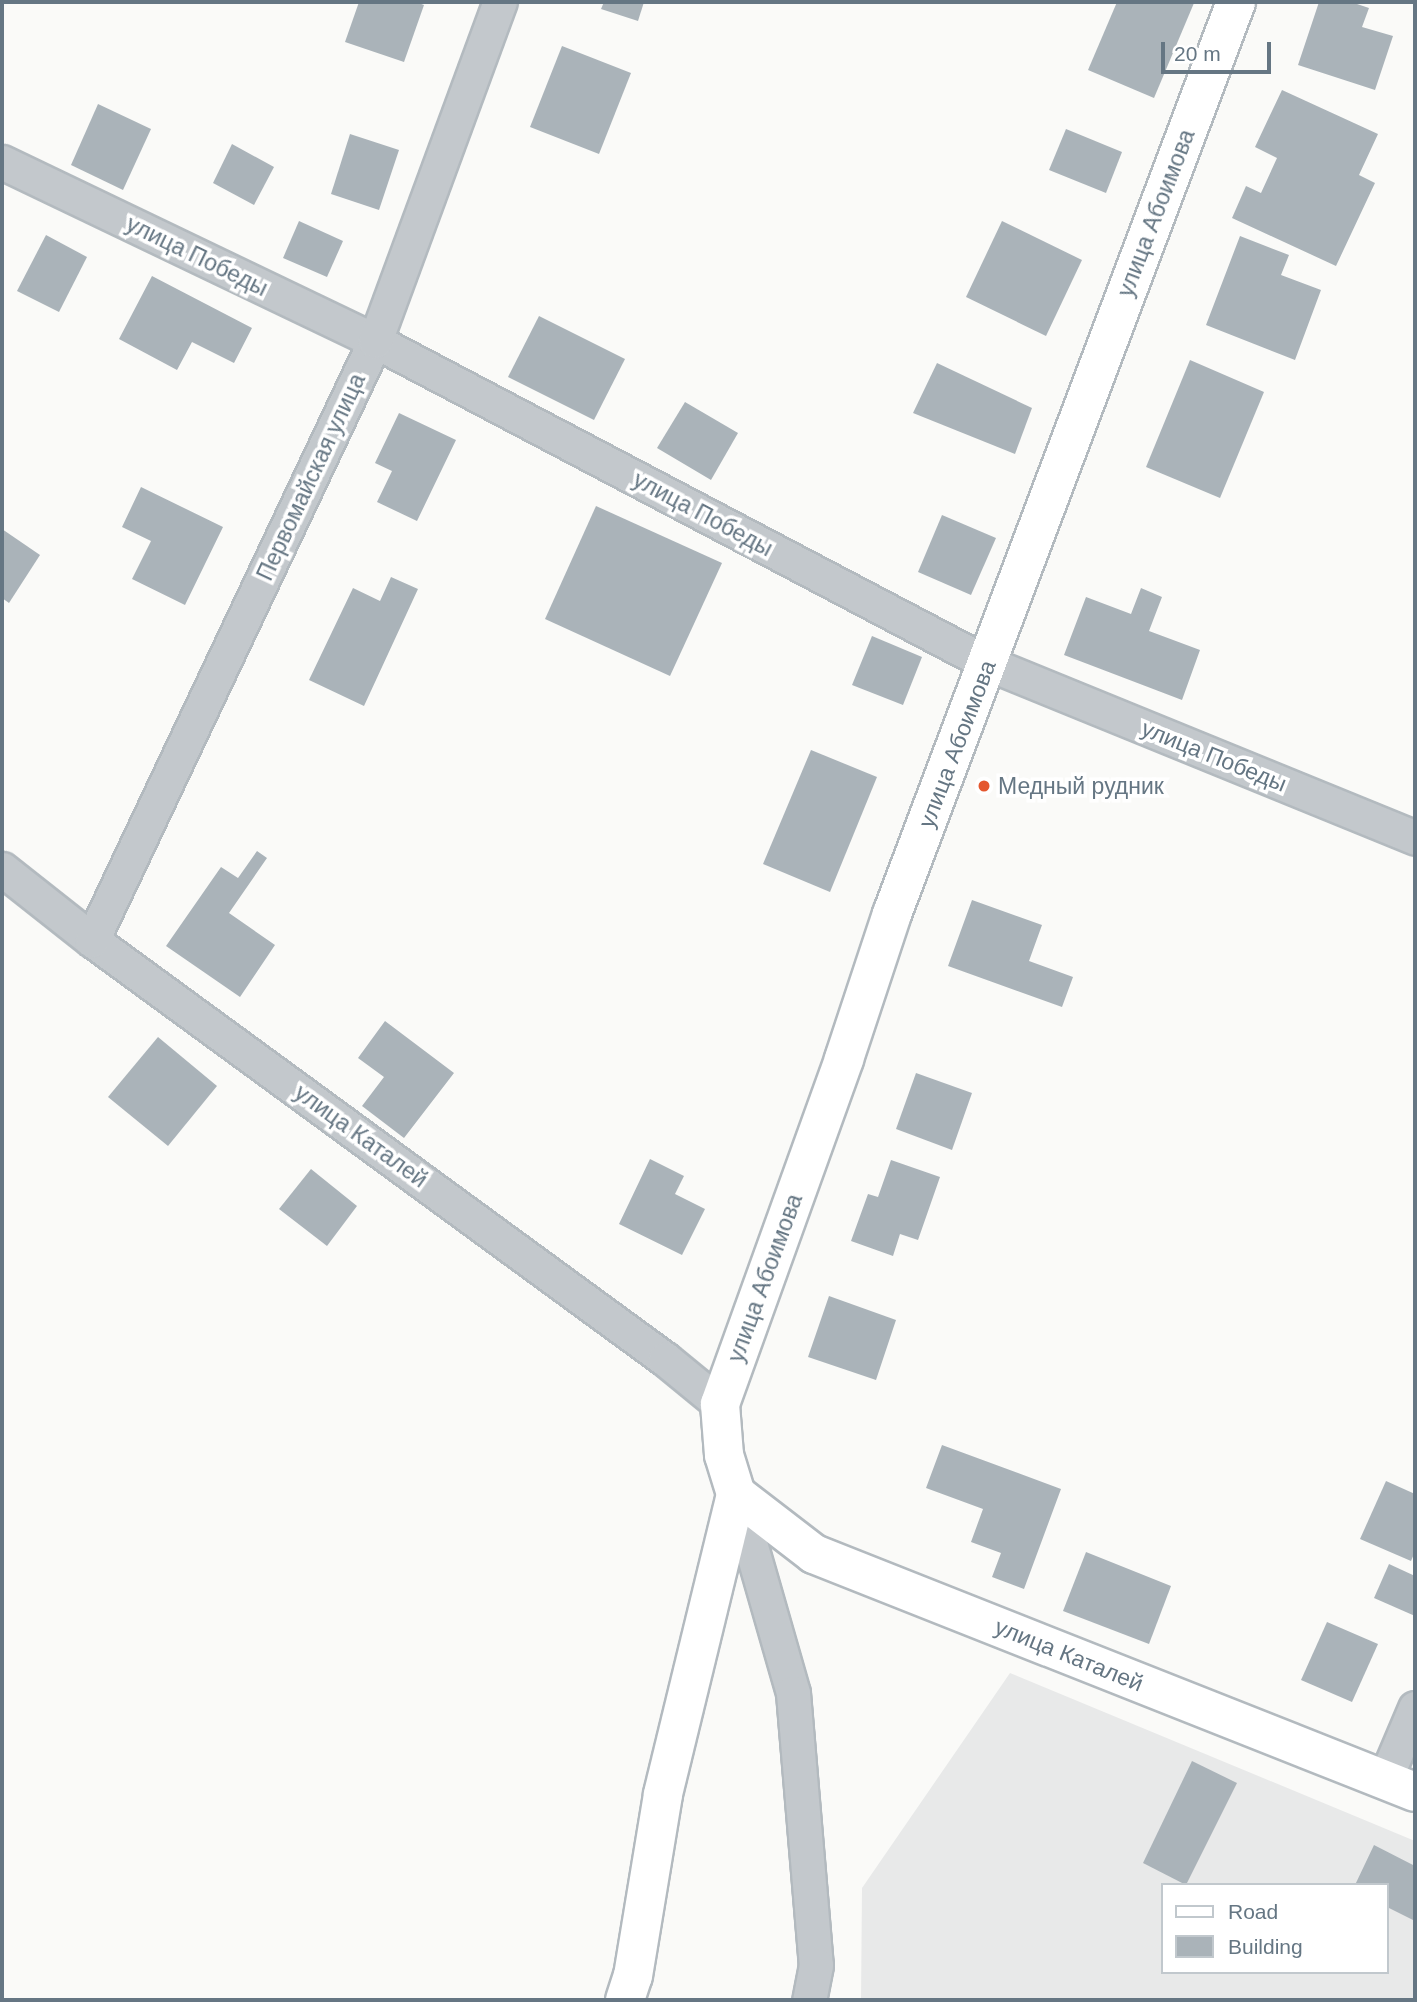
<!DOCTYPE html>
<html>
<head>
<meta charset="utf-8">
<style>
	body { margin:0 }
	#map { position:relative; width:1417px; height:2002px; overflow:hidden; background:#fafaf8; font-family:Helvetica,sans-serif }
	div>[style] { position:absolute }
	.built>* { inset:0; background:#e8e9e9 }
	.building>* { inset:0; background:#aab3b9 }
	.roads { filter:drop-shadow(2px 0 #b3babf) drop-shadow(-2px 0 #b3babf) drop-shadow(0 2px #b3babf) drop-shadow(0 -2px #b3babf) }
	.street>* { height:33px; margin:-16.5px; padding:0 16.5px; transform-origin:16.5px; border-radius:16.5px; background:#c3c8cc }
	.secondary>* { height:38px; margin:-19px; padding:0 19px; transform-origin:19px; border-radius:19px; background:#fff }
	.dots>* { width:19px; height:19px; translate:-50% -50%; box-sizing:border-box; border:4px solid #fff; border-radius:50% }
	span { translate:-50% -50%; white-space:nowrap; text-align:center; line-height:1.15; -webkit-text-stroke:7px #fff; paint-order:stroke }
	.street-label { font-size:23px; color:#657683 }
	.poi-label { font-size:23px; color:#657683 }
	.left { translate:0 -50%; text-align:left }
	.frame { position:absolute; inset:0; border:4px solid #657683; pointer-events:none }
	.legend { position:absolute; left:1161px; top:1883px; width:228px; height:91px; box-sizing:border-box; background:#fff; border:2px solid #c1c8cd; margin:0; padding:9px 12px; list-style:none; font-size:21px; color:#657683 }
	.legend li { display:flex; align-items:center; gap:14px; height:35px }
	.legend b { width:35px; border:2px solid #c1c8cd }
	.scale { position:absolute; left:1161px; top:42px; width:110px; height:32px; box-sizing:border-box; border:4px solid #657683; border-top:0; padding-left:9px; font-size:21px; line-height:24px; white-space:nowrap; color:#657683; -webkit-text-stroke:5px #fff; paint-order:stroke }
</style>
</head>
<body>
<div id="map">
	<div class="built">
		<i style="clip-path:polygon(evenodd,1010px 1673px,1415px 1841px,1415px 2000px,861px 2000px,862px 1888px,1010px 1673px,1163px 1885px,1387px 1885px,1387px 1972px,1163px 1972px,1163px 1885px)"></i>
	</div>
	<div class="building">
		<i style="clip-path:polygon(359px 2px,416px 2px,424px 5px,404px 62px,345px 42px)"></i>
		<i style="clip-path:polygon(604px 2px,644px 2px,638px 21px,601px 9px)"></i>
		<i style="clip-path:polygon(1117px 2px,1194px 3px,1154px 98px,1088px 70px)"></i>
		<i style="clip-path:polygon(1319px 2px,1351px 2px,1369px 8px,1362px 27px,1393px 36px,1375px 90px,1298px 65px)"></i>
		<i style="clip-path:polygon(562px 46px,631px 73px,599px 154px,530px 127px)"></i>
		<i style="clip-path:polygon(1282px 90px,1378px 134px,1359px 175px,1375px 183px,1336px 266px,1232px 218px,1246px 186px,1261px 193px,1277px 158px,1255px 147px)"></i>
		<i style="clip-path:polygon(98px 104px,151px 129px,123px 190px,71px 165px)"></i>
		<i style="clip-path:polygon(1066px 129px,1122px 152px,1106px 193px,1049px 170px)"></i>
		<i style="clip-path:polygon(350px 134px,399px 150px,379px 210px,331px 194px)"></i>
		<i style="clip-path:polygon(232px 144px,274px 167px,254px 205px,213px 183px)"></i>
		<i style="clip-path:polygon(299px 221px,343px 241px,327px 277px,283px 258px)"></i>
		<i style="clip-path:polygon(1002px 221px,1082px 260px,1046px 336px,966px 297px)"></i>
		<i style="clip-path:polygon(46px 235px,87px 257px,59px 312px,17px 291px)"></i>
		<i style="clip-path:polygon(1240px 236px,1289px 255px,1281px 275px,1321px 290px,1295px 360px,1206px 325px)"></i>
		<i style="clip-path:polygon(152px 276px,252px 328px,234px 363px,192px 342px,177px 370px,119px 339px)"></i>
		<i style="clip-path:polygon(539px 316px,625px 359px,594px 420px,508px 377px)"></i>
		<i style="clip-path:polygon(1190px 360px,1264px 392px,1220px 498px,1146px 467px)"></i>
		<i style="clip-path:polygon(937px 363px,1032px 408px,1015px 454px,913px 413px)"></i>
		<i style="clip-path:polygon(685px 402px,738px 433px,711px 480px,657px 448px)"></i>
		<i style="clip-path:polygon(399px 413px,456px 440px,417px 521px,377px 502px,392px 471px,375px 463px)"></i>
		<i style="clip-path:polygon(141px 487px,223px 527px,185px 605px,132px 579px,151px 541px,122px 527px)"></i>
		<i style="clip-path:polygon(596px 506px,722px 563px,670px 676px,545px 619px)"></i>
		<i style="clip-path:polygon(942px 515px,996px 538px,971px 595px,918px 572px)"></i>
		<i style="clip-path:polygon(2px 529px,40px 555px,9px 603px,2px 598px)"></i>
		<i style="clip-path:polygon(391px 577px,418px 589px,364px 706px,309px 680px,353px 588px,380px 601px)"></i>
		<i style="clip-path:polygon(1141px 588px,1162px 597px,1149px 631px,1200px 650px,1182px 700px,1064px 655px,1086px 597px,1131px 614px)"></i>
		<i style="clip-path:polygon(872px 636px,922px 657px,903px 705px,852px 685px)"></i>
		<i style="clip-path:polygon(811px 750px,877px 777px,830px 892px,763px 864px)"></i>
		<i style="clip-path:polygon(257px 851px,267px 858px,229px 913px,275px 945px,240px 997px,166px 946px,221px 867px,238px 878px)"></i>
		<i style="clip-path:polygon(972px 900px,1042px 925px,1029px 961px,1073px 977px,1062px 1007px,948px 966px)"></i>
		<i style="clip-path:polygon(385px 1021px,454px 1073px,404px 1138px,362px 1106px,384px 1077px,358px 1058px)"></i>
		<i style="clip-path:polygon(158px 1037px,217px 1086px,168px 1146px,108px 1097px)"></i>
		<i style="clip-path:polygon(916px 1073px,972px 1093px,952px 1150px,896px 1129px)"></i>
		<i style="clip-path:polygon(650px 1159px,684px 1176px,675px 1194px,705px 1209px,682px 1255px,619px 1224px)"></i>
		<i style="clip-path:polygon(891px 1160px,940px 1177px,918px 1240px,900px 1234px,893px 1256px,851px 1241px,868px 1194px,878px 1197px)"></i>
		<i style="clip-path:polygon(311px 1169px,357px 1206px,327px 1246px,279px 1209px)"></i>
		<i style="clip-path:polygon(829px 1296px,896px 1320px,876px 1380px,808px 1357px)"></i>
		<i style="clip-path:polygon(942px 1445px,1061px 1489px,1024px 1589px,992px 1577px,1001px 1553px,971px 1542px,983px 1509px,926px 1488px)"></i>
		<i style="clip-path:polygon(1386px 1481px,1415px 1494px,1415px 1552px,1411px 1561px,1360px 1539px)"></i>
		<i style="clip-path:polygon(1086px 1552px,1171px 1586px,1149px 1644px,1063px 1611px)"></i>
		<i style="clip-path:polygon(1389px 1564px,1415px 1576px,1415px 1616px,1374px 1598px)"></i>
		<i style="clip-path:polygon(1327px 1622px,1378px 1644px,1352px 1702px,1301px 1680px)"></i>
		<i style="clip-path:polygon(1192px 1761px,1237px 1783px,1186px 1885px,1143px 1863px)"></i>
		<i style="clip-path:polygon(1374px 1845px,1415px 1866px,1415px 1921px,1387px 1907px,1387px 1885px,1355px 1885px)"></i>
	</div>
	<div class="roads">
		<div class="street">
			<i style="left:2px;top:162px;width:414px;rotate:25.6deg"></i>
			<i style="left:375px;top:341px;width:692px;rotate:27.75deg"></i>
			<i style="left:987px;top:663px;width:462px;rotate:22.2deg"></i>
			<i style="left:2px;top:869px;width:115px;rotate:38.3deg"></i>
			<i style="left:92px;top:940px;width:710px;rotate:36.18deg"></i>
			<i style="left:665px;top:1359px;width:71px;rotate:39.3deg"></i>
			<i style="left:92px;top:940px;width:662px;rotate:-64.71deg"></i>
			<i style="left:375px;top:341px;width:361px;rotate:-69.8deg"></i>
			<i style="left:736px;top:1494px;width:207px;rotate:74deg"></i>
			<i style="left:793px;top:1693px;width:273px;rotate:85.2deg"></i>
			<i style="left:816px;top:1965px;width:36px;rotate:101deg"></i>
			<i style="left:1385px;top:1779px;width:77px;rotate:-67.1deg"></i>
		</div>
		<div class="secondary">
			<i style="left:736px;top:1494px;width:41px;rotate:-107.1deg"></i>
			<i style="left:724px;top:1455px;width:51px;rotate:-94.5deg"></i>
			<i style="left:720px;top:1404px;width:367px;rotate:-70.2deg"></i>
			<i style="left:844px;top:1059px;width:153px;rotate:-71.7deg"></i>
			<i style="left:892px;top:914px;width:975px;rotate:-69.33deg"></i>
			<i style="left:736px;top:1494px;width:98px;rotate:37.6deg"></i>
			<i style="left:814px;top:1554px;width:646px;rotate:21.6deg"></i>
			<i style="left:625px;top:2000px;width:25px;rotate:-72deg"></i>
			<i style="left:633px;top:1976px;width:184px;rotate:-80.6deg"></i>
			<i style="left:663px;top:1794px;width:309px;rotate:-76.3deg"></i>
		</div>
	</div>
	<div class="dots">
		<i style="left:984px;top:786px;background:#e4572e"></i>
	</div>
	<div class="street-label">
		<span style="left:1156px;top:213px;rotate:-69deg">улица Абоимова</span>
		<span style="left:197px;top:256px;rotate:26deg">улица Победы</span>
		<span style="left:311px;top:477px;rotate:-65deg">Первомайская улица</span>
		<span style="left:703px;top:514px;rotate:28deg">улица Победы</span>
		<span style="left:957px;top:744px;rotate:-69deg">улица Абоимова</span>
		<span style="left:1214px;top:756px;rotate:22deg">улица Победы</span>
		<span style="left:361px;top:1136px;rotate:36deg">улица Каталей</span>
		<span style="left:765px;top:1278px;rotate:-70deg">улица Абоимова</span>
		<span style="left:1069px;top:1655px;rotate:22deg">улица Каталей</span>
	</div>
	<div class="poi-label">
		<span class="left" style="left:998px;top:786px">Медный рудник</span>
	</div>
	<div class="frame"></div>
	<ul class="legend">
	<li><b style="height:9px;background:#fff"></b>Road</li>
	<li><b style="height:19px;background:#aab3b9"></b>Building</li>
	</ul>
	<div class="scale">20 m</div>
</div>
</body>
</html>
